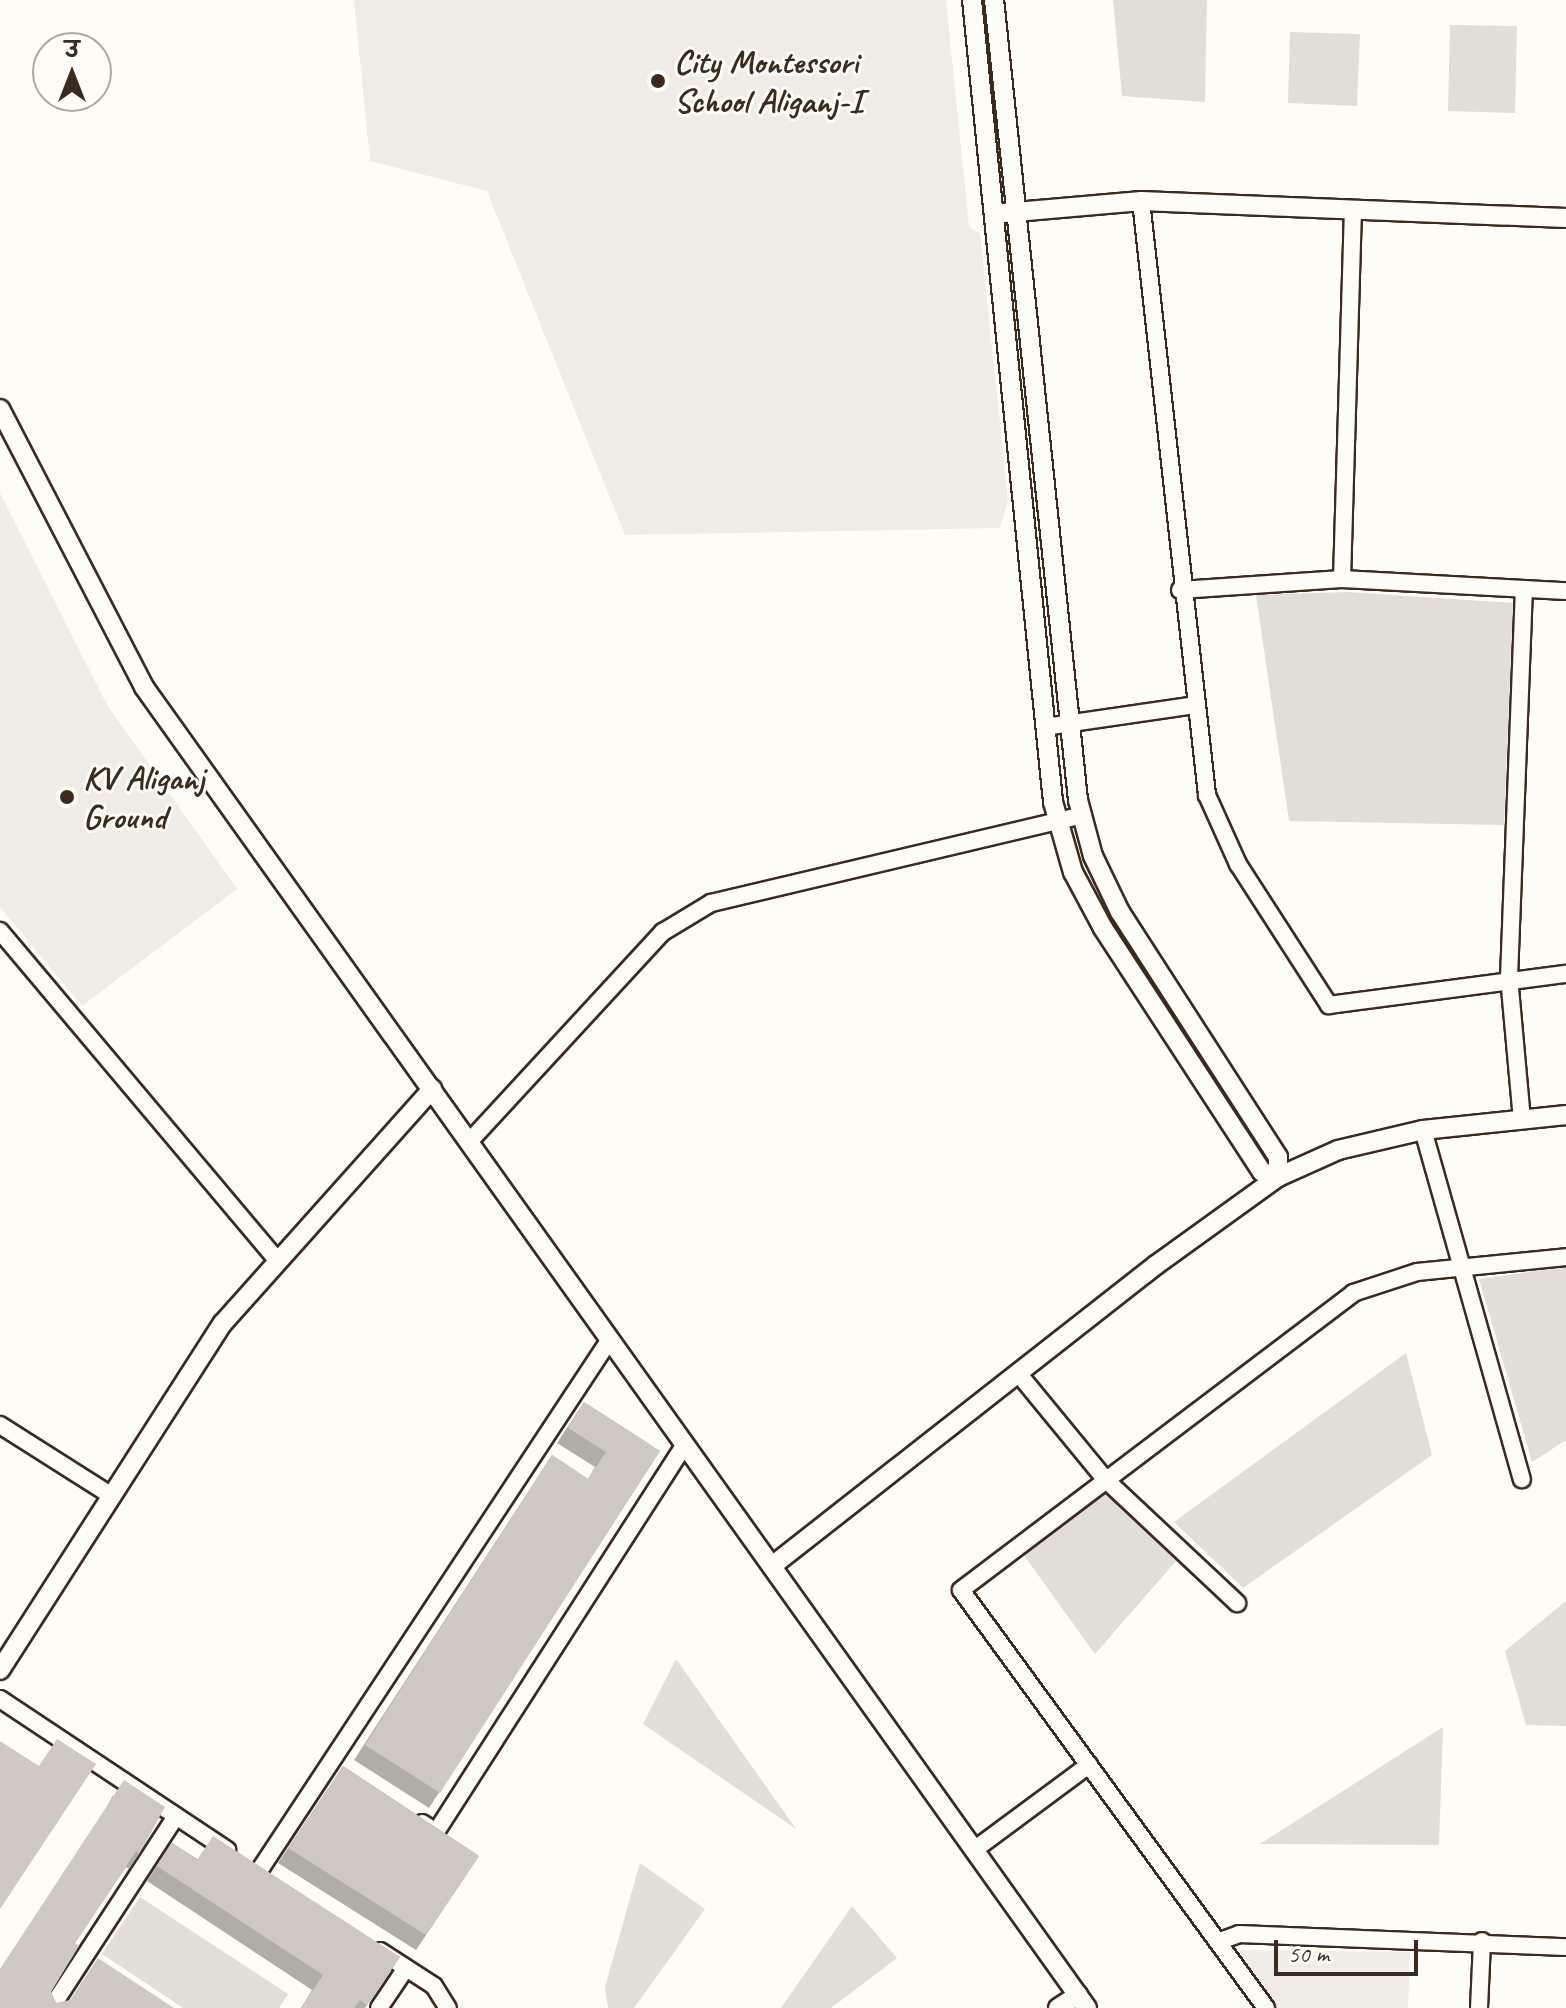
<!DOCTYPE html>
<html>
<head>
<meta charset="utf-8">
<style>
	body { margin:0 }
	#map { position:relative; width:1566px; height:2008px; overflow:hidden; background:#fdfcf7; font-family:Caveat,"Playpen Sans Deva",sans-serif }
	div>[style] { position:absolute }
	.built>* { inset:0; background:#efece7 }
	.green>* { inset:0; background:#e1ded7 }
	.roads { filter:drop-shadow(2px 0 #3b2a1e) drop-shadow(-2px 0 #3b2a1e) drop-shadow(0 2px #3b2a1e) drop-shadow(0 -2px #3b2a1e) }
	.minor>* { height:16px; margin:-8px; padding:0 8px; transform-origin:8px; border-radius:8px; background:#fdfcf7 }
	.tertiary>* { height:18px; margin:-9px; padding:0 9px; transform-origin:9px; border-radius:9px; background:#fdfcf7 }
	.wall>* { inset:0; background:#b0aca7 }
	.building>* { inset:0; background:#cdc8c2 }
	.dots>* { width:22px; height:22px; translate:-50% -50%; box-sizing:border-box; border:4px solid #fdfcf7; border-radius:50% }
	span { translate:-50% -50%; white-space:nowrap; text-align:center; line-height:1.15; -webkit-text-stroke:6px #fdfcf7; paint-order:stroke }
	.poi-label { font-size:34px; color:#3b2a1e; font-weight:700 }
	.left { translate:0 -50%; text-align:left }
	.north { position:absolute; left:32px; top:32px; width:80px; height:80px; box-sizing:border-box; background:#fdfcf7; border:2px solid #afa8a0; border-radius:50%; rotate:0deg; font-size:22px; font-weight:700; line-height:32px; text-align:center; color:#3b2a1e }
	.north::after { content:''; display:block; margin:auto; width:28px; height:36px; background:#3b2a1e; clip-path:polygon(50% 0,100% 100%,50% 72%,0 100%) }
	.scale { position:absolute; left:1274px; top:1940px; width:144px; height:36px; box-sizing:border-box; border:4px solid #3b2a1e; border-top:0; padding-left:10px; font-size:24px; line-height:28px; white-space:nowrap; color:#3b2a1e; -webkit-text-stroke:6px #fdfcf7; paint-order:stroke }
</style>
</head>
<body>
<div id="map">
	<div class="built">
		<i style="clip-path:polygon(354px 0,946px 0,969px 227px,980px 233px,1008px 500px,1000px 528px,625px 535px,487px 191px,370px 161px)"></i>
		<i style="clip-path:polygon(0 493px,107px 705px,237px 889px,82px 1006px,0 907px)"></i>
		<i style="clip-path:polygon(1238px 1950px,1410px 1952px,1408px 2008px,1276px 2008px)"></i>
	</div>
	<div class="green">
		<i style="clip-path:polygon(1113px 0,1207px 0,1205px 102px,1122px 96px)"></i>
		<i style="clip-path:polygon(1450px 25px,1517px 26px,1515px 113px,1448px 111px)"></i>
		<i style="clip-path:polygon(1290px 32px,1360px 34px,1357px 106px,1288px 103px)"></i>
		<i style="clip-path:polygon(1347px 592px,1513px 603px,1504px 825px,1289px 821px,1256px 595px)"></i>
		<i style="clip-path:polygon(1566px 1267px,1566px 1440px,1532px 1462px,1479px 1279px)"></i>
		<i style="clip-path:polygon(1406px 1353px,1432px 1455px,1243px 1588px,1174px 1522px)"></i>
		<i style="clip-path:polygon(1105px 1492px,1176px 1561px,1095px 1654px,1023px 1554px)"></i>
		<i style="clip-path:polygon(1566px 1601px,1566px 1726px,1526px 1725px,1505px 1651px)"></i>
		<i style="clip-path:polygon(676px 1659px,796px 1829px,643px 1724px)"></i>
		<i style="clip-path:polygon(1443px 1727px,1439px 1845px,1260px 1844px)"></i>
		<i style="clip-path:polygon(640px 1863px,705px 1909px,634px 2008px,608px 2008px,605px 1987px)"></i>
		<i style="clip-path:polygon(140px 1897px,288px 1994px,279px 2008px,183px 2008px,102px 1954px)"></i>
		<i style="clip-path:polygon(852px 1906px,897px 1958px,831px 2008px,781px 2008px)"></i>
	</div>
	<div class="roads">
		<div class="minor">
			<i style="left:1141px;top:201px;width:598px;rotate:83.66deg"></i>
			<i style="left:1207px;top:795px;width:76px;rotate:65.8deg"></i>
			<i style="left:1238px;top:864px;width:168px;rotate:57.2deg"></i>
			<i style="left:1329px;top:1005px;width:239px;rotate:-7.5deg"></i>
			<i style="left:1342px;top:579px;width:369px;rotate:-88.3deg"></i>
			<i style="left:1180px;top:590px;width:162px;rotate:-3.9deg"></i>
			<i style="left:1342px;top:579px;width:224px;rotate:3.1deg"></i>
			<i style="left:1045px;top:727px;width:152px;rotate:-8.3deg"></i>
			<i style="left:0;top:931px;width:430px;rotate:49.9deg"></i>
			<i style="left:1522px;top:1120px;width:143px;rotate:-95.2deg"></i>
			<i style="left:1509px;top:978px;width:389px;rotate:-87.8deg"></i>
			<i style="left:1423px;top:1130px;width:363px;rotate:74.2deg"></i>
			<i style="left:469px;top:1142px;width:286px;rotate:-47.3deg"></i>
			<i style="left:663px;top:932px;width:56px;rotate:-31.1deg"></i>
			<i style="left:711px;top:903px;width:381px;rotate:-13.3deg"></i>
			<i style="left:1018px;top:1373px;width:139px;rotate:50.6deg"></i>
			<i style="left:1106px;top:1480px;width:180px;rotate:43.2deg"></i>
			<i style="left:0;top:1425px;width:133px;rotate:32.4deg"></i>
			<i style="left:0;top:1699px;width:273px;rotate:33.6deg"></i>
			<i style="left:422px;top:1823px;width:17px;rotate:33deg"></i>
			<i style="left:436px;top:1832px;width:461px;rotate:-57.3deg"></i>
			<i style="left:974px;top:1850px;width:143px;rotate:-36.5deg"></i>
			<i style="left:259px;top:1871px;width:637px;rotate:-56.58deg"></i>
			<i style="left:1220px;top:1941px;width:20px;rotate:-20deg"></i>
			<i style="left:1239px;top:1934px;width:327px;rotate:2.3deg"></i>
			<i style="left:380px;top:1951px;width:64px;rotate:32.9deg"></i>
			<i style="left:434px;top:1986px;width:26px;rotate:58deg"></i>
			<i style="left:51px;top:2008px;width:229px;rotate:-56.9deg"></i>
			<i style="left:379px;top:2008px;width:48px;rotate:-56deg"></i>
			<i style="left:1266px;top:2008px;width:517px;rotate:-126.12deg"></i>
			<i style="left:961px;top:1590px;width:492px;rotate:-37.1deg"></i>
			<i style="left:1353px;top:1293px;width:67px;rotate:-18.2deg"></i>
			<i style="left:1417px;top:1272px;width:150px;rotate:-5.7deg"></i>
			<i style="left:1479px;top:2008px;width:67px;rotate:-87.4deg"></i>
		</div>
		<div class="tertiary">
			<i style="left:972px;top:0;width:806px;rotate:84.23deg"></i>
			<i style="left:1053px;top:802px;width:73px;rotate:74.1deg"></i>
			<i style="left:1073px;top:872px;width:64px;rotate:61.8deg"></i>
			<i style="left:1103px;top:928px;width:291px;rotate:56.9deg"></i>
			<i style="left:1262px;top:1172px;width:17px;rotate:17deg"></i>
			<i style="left:1278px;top:1177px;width:20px;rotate:-90deg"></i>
			<i style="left:1278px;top:1157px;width:292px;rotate:-122.8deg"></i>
			<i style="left:1120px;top:912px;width:62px;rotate:-115.7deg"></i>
			<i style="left:1093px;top:856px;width:58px;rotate:-105deg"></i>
			<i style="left:1078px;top:800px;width:804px;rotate:-95.99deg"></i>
			<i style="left:1004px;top:213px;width:138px;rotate:-5deg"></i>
			<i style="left:1141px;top:201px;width:425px;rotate:2.3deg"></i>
			<i style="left:0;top:409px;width:313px;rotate:62.6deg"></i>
			<i style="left:144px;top:687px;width:1623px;rotate:54.48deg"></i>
			<i style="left:772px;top:1566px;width:488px;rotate:-38.1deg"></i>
			<i style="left:1156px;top:1265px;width:150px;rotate:-35.8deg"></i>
			<i style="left:1278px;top:1177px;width:66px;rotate:-24.2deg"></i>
			<i style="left:1338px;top:1150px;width:87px;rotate:-13.2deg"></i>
			<i style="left:1423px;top:1130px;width:144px;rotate:-6deg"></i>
			<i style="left:0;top:1670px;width:412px;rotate:-57.3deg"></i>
			<i style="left:223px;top:1323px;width:314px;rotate:-48.2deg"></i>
			<i style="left:1058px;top:2008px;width:24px;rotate:-33deg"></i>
		</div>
	</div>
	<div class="wall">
		<i style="clip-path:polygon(584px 1402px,660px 1451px,429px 1808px,354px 1760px,552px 1455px,588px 1479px,595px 1467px,557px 1443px)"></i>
		<i style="clip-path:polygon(343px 1766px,479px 1856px,416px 1950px,278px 1863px)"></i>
		<i style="clip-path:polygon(113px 1795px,139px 1854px,129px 1869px,126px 1867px,75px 1943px,51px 1992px,56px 2003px,0 2008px)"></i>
		<i style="clip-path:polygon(172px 1843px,197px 1859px,400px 1957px,365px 2008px,301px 2008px,312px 1990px,147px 1881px)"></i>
	</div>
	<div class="building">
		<i style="clip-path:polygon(584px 1402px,660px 1451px,440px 1793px,365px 1745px,552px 1455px,588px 1479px,606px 1452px,568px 1428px)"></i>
		<i style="clip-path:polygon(57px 1739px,96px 1764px,0 1909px,0 1741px,39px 1766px)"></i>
		<i style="clip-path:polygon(343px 1766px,479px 1856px,426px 1935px,288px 1848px)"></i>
		<i style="clip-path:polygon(124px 1780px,165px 1807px,139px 1854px,136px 1851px,75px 1943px,79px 1946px,51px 1992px,56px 2003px,70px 2000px,98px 1958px,174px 2008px,0 2008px,0 1969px)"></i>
		<i style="clip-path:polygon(213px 1836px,400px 1957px,367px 2005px,360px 2000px,354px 2008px,301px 2008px,323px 1975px,157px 1866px,172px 1843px,197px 1860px)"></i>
	</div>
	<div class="dots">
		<i style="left:658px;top:81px;background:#3b2a1e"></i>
		<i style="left:67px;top:797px;background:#3b2a1e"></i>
	</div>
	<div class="poi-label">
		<span class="left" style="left:674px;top:81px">City Montessori<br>School Aliganj-I</span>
		<span class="left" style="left:83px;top:797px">KV Aliganj<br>Ground</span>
	</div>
	<div class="north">उ</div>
	<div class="scale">50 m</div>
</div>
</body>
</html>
